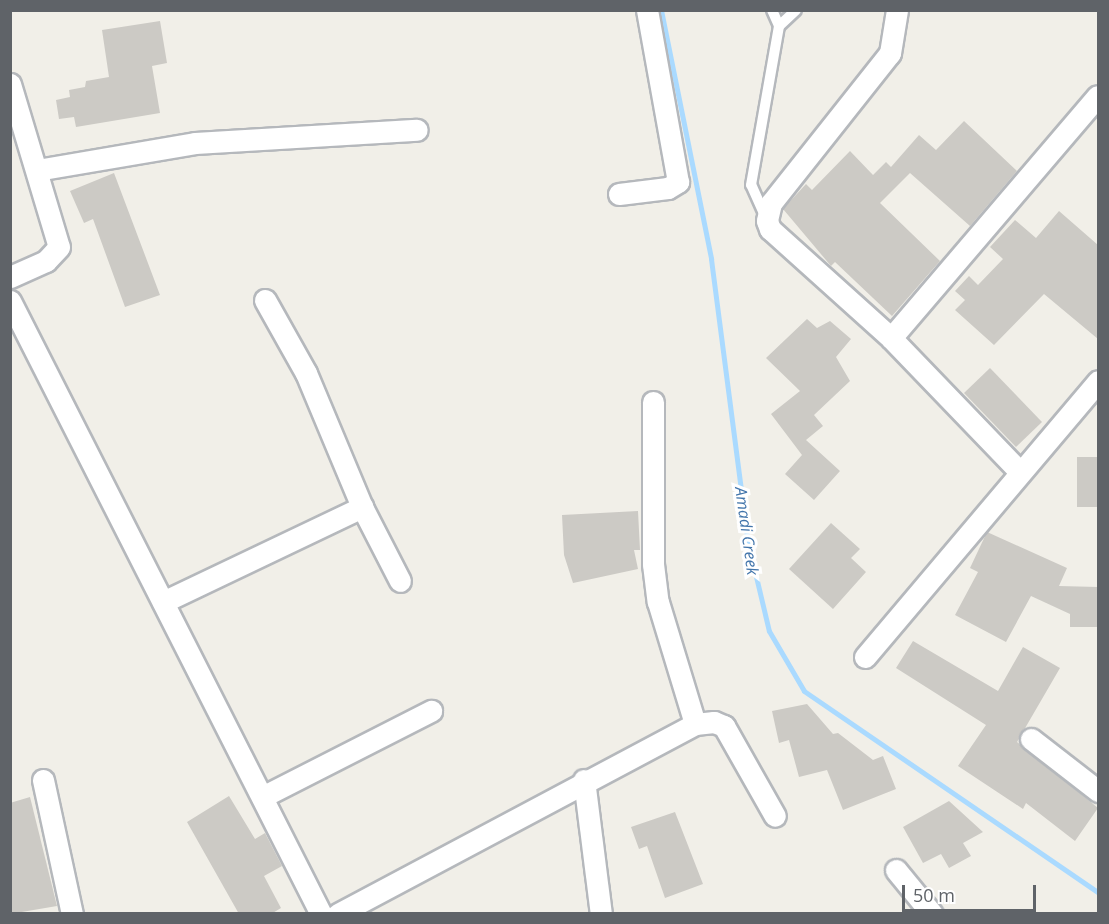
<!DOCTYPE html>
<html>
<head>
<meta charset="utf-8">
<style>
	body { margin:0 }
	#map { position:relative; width:1109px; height:924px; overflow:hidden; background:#f1efe8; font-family:"Open Sans",sans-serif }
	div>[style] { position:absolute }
	.stream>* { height:5px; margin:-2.5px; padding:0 2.5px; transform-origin:2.5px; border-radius:2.5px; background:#aadaff }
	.building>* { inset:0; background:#cccac5 }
	.roads { filter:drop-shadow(2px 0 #b5b8bc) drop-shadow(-2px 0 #b5b8bc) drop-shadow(0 2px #b5b8bc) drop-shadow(0 -2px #b5b8bc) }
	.lane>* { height:10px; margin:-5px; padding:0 5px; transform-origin:5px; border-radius:5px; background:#fff }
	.street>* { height:21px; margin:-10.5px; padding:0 10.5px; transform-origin:10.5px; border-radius:10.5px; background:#fff }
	span { translate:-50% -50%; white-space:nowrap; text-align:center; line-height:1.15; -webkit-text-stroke:6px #fff; paint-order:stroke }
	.water-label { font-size:16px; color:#4174aa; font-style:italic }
	.frame { position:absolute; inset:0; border:12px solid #5f6368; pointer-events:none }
	.scale { position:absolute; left:902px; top:885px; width:134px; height:27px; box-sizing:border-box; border:3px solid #5f6368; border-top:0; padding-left:8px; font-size:18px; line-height:21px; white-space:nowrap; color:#5f6368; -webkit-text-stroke:4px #fff; paint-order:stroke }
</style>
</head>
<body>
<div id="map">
	<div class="stream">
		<i style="left:661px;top:10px;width:254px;rotate:78.6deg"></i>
		<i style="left:711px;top:259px;width:286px;rotate:82.6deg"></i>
		<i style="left:748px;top:543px;width:90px;rotate:76.6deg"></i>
		<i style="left:769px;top:631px;width:69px;rotate:59.7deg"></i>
		<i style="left:804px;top:691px;width:356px;rotate:34.4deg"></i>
	</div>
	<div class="building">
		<i style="clip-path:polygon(160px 21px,167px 63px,152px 66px,160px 113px,76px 127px,74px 117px,59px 119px,56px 100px,70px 97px,69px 90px,85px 87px,86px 81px,109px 77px,102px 30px)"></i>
		<i style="clip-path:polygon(964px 121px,1017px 171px,970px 226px,910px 173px,880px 203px,940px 261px,892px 316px,835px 262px,831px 266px,783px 209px,806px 184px,812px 190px,850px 151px,873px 175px,886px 162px,891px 167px,919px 135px,936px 150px)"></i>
		<i style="clip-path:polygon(114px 173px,160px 295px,125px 307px,93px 219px,84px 223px,70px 191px)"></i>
		<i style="clip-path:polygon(1059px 211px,1098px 245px,1098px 339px,1044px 294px,994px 345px,955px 310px,965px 300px,955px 291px,969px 276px,978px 285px,1003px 259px,990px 247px,1015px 220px,1036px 238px)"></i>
		<i style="clip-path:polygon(807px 319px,817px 328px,830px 321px,851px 339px,836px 357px,850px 381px,814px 415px,823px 426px,806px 440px,840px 471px,814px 500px,785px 474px,802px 455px,771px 414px,800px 391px,766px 358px)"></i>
		<i style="clip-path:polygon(990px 368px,1042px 422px,1016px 447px,964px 393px)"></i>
		<i style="clip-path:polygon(1077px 457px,1098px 457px,1098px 507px,1077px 507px)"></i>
		<i style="clip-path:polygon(638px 511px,640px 550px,634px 550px,638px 569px,573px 583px,564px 555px,562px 515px)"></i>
		<i style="clip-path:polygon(831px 523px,860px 549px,851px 558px,866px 572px,833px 609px,789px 569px)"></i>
		<i style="clip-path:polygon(987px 532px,1067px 568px,1059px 586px,1098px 587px,1098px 627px,1070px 627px,1070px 614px,1031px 596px,1006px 642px,955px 615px,978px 572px,970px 568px)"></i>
		<i style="clip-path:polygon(913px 641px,998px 691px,1023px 647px,1060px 668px,1017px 742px,1098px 808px,1075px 841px,1026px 803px,1023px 809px,958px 766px,986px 725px,896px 668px)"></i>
		<i style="clip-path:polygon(807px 704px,833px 734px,838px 733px,873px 760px,883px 756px,896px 789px,843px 810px,827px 770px,799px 777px,789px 740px,779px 743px,772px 711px)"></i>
		<i style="clip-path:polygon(229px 796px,255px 839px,265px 833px,282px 866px,264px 876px,281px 908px,271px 914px,239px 914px,187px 822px)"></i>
		<i style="clip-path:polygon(30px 797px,57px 906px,10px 914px,10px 803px)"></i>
		<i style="clip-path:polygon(949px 801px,983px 832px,963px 843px,971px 856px,949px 868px,941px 854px,923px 863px,903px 827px)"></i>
		<i style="clip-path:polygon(675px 812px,703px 884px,665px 898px,647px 846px,639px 849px,631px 827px)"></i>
	</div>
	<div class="roads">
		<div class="lane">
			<i style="left:772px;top:10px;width:17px;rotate:66deg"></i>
			<i style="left:766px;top:218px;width:36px;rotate:-114deg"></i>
			<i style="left:751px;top:185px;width:161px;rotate:-80deg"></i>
			<i style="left:779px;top:26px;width:23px;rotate:-43deg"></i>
		</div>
		<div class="street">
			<i style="left:897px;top:10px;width:44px;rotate:99.2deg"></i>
			<i style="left:890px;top:53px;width:191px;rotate:128.4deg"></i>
			<i style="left:771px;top:203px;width:18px;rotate:103deg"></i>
			<i style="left:767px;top:221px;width:9px;rotate:69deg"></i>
			<i style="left:770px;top:229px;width:163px;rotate:42deg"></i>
			<i style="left:891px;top:338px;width:186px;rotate:46.1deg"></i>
			<i style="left:10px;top:84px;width:170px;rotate:73.3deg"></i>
			<i style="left:59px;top:247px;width:19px;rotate:133deg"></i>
			<i style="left:46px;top:261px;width:39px;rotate:156deg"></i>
			<i style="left:37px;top:170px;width:160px;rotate:-9.7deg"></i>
			<i style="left:195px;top:143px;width:222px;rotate:-3.4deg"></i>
			<i style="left:619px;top:194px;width:49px;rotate:-7deg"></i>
			<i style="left:668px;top:188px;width:12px;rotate:-31deg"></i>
			<i style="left:678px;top:182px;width:175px;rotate:-100.2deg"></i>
			<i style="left:265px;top:300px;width:84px;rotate:60.7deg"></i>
			<i style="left:306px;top:373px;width:145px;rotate:67.3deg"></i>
			<i style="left:362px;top:507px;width:83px;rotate:62.8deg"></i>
			<i style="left:10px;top:301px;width:687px;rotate:63.1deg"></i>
			<i style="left:891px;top:338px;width:318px;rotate:-49.5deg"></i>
			<i style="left:653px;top:402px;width:162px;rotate:90deg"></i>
			<i style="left:653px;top:564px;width:38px;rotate:83deg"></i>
			<i style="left:658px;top:602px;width:127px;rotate:73.1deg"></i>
			<i style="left:163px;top:602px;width:221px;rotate:-25.5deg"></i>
			<i style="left:865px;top:657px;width:361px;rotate:-49.8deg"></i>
			<i style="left:1031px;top:739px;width:85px;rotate:37.8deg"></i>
			<i style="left:43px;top:780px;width:137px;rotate:77.8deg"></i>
			<i style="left:584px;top:780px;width:135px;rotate:82.8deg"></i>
			<i style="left:262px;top:797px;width:190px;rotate:-27deg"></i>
			<i style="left:896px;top:870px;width:57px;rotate:50.7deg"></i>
			<i style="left:338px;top:914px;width:404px;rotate:-28deg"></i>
			<i style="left:695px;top:724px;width:19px;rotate:-6deg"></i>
			<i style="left:714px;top:722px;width:11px;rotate:22deg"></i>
			<i style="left:724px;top:726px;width:103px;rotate:60.5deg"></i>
		</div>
	</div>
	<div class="water-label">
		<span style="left:747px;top:531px;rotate:82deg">Amadi Creek</span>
	</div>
	<div class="frame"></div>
	<div class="scale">50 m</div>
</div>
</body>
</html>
